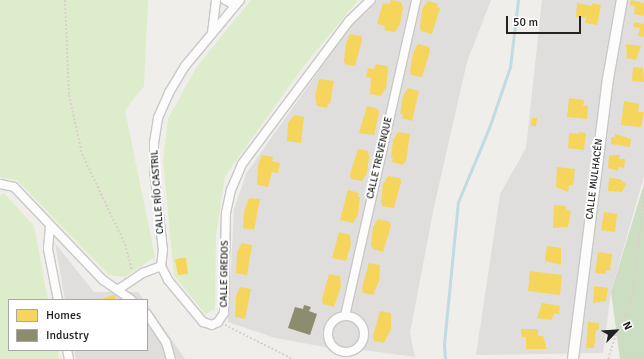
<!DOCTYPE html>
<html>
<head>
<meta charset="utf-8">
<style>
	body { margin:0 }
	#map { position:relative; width:644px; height:359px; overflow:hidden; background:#f0eeeb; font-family:Signika,sans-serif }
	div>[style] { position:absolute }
	.residential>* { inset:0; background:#dfdedc }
	.grass>* { inset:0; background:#ddeccb }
	.forest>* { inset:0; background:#cbdec1 }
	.homes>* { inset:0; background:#f6d55c }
	.industry>* { inset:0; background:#8c8c6e }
	.stream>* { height:3px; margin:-1.5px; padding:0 1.5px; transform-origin:1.5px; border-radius:1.5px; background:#bfdbe3 }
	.path>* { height:2px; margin-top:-1px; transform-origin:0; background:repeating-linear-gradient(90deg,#dccecd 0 2px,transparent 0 4px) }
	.roads { filter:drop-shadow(1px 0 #c9c8c7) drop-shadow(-1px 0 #c9c8c7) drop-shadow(0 1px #c9c8c7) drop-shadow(0 -1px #c9c8c7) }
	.minor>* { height:8px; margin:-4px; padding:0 4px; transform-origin:4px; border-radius:4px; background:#fdfcfc }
	.minor>.ring { margin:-4px; padding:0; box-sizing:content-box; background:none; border:8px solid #fdfcfc; border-radius:50% }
	.tertiary>* { height:10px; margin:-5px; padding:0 5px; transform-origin:5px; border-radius:5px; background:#fdfcfc }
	span { translate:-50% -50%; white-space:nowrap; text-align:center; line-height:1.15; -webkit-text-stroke:4px #fff; paint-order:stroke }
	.street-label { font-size:10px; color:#222 }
	.legend { position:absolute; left:8px; top:299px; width:140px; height:52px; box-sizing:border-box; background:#fff; border:1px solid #a7a7a7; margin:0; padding:5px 7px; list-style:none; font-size:12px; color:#222 }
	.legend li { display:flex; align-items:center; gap:8px; height:20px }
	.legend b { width:20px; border:1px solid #a7a7a7 }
	.north { position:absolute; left:596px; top:311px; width:40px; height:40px; -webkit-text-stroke:3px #fff; paint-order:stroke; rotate:65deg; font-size:11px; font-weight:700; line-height:16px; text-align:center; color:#222 }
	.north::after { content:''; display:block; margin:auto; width:14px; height:18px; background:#222; clip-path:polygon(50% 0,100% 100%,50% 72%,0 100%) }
	.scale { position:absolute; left:506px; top:16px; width:75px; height:18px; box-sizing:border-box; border:2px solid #222; border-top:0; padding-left:5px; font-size:12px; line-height:14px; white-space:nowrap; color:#222; -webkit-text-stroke:3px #fff; paint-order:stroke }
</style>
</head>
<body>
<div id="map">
	<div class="residential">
		<i style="clip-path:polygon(362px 0,491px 0,467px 62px,434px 207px,410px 333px,415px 357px,363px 350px,350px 357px,335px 354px,325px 347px,275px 338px,228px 322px,234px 209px,247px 172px,352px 24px,370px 9px)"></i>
		<i style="clip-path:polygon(542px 0,644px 0,644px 176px,611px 292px,603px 353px,476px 355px,500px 194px,526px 148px)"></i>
		<i style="clip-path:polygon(55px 243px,94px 292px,138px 292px,144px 300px,65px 300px)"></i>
		<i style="clip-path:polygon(147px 304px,185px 359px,76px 359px,74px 350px,147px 350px)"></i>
	</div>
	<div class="grass">
		<i style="clip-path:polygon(0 0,148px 0,144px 86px,125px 110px,155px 257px,125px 277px,109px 275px,17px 180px,0 178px)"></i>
		<i style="clip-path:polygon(251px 0,358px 0,303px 67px,225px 176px,216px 236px,215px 309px,205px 314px,174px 275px,163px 161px,168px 119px,196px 68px)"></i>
		<i style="clip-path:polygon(4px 193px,34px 226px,48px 300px,9px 300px,9px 350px,58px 350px,59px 359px,0 359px,0 195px)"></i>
	</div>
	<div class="forest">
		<i style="clip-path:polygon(644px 184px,644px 359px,620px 359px,611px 292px)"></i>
	</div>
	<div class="homes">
		<i style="clip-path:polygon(391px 0,401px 2px,403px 7px,400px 24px,395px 32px,384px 30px,385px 26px,377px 24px,383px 3px,390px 4px)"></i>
		<i style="clip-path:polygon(631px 0,644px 3px,644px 16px,634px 14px,635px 6px,630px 5px)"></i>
		<i style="clip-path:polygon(428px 1px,438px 4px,437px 7px,440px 8px,432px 34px,421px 31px,420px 27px,422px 9px)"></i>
		<i style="clip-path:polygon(577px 3px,592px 6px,592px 3px,601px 5px,597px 25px,585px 23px,587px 13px,585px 18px,576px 17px)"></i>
		<i style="clip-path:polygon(634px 22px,644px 24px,644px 37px,638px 36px,640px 28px,633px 27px)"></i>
		<i style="clip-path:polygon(350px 34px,361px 36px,362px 40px,355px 66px,345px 64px,344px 60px,346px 43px)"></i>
		<i style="clip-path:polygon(418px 44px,429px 47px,430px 51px,422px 77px,411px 75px,410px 71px,413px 53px)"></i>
		<i style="clip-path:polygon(626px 44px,641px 46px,636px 60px,627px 58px)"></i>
		<i style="clip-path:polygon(376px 64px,387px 66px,388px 70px,386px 88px,381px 96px,370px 94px,371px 78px,366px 77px,368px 68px,374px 69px)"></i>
		<i style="clip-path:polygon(633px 67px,643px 68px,644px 82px,632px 81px)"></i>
		<i style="clip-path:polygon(319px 79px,334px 81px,330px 104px,328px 103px,327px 108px,317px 106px,315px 96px)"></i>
		<i style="clip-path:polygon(408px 88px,419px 91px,412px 121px,402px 118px,403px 114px,400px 114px,403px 96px)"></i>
		<i style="clip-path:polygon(569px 98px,584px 100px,583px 106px,588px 106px,587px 119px,567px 117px)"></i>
		<i style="clip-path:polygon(624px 101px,639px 104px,638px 112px,644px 112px,641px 127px,621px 125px)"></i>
		<i style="clip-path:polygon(367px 106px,378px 109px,379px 113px,374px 135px,359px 133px)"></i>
		<i style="clip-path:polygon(294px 115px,304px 117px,301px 143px,287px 141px,288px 123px)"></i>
		<i style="clip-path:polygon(532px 118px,537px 118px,536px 126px,531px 126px)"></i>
		<i style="clip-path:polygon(398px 132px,410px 134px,406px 161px,402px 165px,392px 162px,393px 158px,391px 158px,393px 140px)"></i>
		<i style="clip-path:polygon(579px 132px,586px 133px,584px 150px,568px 148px,569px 133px,579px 134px)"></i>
		<i style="clip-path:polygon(615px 134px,631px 139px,630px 147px,611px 144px,611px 137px,615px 137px)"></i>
		<i style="clip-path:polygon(358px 149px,368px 151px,369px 156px,367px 173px,362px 181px,351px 179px,350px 174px)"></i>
		<i style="clip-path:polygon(262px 155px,273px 157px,272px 161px,280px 163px,278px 173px,272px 172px,268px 187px,257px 185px,258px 165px)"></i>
		<i style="clip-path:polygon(609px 155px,620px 155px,619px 159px,625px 159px,624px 168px,618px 167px,618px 171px,608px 168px)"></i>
		<i style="clip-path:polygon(557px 167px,575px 169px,573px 185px,569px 185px,568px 192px,556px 187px)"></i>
		<i style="clip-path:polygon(388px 176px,400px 178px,401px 182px,394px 208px,382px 206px,381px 201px,383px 184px)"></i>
		<i style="clip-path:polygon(609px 178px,620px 179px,626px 184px,622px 192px,608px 191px)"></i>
		<i style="clip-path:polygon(348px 190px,359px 193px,358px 197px,360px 197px,358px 215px,353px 223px,340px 220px)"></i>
		<i style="clip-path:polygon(249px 198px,260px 199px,254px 230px,243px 228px,244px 212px)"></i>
		<i style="clip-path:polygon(554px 205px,566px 206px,566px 210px,571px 211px,568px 227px,553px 228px)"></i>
		<i style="clip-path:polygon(604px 212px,617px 214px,615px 232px,601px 230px)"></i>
		<i style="clip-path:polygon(378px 219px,390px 222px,391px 226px,383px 252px,373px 249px,371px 245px,373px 227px)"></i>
		<i style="clip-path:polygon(339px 232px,350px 235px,351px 244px,346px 261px,332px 258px)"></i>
		<i style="clip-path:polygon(242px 243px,252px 245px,247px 275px,236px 273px,237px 252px)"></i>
		<i style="clip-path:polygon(547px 246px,561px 248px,561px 265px,545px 261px)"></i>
		<i style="clip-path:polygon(598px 252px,612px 254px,610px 271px,606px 270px,606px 274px,595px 273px)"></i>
		<i style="clip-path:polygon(180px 258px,186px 258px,188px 274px,178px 275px,175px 260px)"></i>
		<i style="clip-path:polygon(369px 263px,380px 265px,379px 281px,373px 295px,363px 293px,362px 288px)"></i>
		<i style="clip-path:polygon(530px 271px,562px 275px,560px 295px,528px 291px)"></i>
		<i style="clip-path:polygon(329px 274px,340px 276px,341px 286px,334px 307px,323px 304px,322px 299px)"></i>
		<i style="clip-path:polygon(594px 286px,608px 288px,606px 301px,593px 303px)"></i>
		<i style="clip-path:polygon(240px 287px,251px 289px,245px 319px,235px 317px,236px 296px)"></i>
		<i style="clip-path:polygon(114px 295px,116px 297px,114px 300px,98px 300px)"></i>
		<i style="clip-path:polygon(542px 303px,560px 306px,559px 314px,555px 313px,551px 320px,537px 318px)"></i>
		<i style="clip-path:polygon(380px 311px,391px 313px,391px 329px,384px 343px,374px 341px,373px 336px)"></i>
		<i style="clip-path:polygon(588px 322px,599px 323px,599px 330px,596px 330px,594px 348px,586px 348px)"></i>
		<i style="clip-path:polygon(521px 329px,538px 329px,538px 336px,543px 336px,547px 349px,526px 349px,526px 337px,522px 337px)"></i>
	</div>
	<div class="industry">
		<i style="clip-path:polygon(304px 305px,311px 307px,309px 311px,317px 314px,310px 335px,288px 328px,295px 307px,303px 309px)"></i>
	</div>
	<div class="stream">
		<i style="left:445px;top:359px;width:15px;rotate:-94deg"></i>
		<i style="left:444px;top:344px;width:143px;rotate:-84.4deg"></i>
		<i style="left:458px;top:202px;width:80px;rotate:-67.3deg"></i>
		<i style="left:489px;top:128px;width:65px;rotate:-71deg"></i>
		<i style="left:510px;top:67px;width:67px;rotate:-83.2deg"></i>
	</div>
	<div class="path">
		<i style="left:65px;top:0;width:95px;rotate:87.6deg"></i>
		<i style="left:69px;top:95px;width:60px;rotate:77.6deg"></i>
		<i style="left:82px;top:154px;width:100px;rotate:64.5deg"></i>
		<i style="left:125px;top:244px;width:27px;rotate:75deg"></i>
		<i style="left:225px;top:325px;width:76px;rotate:26.6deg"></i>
		<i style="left:608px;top:359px;width:38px;rotate:-72deg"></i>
		<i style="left:620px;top:323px;width:24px;rotate:-62deg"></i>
		<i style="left:631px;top:302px;width:106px;rotate:-82.9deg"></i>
	</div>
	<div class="roads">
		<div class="minor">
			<i style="left:225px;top:0;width:7px;rotate:27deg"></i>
			<i style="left:231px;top:3px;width:8px;rotate:-14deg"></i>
			<i style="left:240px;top:0;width:86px;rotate:129.8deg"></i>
			<i style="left:185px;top:66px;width:31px;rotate:121deg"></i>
			<i style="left:169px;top:93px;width:27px;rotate:114deg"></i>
			<i style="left:158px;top:118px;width:24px;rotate:99deg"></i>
			<i style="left:154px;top:142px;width:27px;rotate:90deg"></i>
			<i style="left:154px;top:169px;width:81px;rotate:83.7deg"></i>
			<i style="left:163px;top:250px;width:16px;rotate:97deg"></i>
			<i style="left:161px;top:266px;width:16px;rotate:63deg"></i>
			<i style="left:168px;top:280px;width:55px;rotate:50.2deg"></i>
			<i style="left:203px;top:322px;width:9px;rotate:18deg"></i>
			<i style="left:212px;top:325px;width:7px;rotate:-27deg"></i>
			<i style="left:218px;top:322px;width:11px;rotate:-56deg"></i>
			<i style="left:224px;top:313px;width:100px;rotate:-88.9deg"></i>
			<i style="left:226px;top:213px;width:24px;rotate:-78deg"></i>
			<i style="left:231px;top:190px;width:28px;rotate:-67deg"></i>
			<i style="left:242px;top:164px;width:179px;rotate:-53.2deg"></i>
			<i style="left:349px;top:21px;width:30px;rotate:-44deg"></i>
			<i style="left:212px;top:33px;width:33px;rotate:-83deg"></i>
			<i style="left:0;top:184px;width:14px;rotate:12deg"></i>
			<i style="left:14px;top:187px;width:129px;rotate:46.3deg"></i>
			<i style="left:103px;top:280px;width:35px;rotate:35deg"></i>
			<i style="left:50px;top:226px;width:23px;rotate:95deg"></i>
			<i style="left:48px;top:249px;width:52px;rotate:78.9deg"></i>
			<i style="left:119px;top:289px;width:29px;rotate:-34deg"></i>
			<i style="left:143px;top:273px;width:19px;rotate:-21deg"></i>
			<i style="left:147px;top:314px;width:34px;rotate:56deg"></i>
			<i style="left:166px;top:342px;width:18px;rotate:74deg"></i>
			<i style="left:345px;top:316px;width:324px;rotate:-77.3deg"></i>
			<i class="ring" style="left:328px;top:316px;width:28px;height:28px"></i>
			<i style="left:67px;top:350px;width:9px;rotate:77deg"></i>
		</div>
		<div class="tertiary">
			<i style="left:573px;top:359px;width:282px;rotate:-82.9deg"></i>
			<i style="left:608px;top:79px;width:80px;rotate:-80deg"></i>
		</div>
	</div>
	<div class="street-label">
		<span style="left:380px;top:158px;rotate:-77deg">CALLE TREVENQUE</span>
		<span style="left:595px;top:179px;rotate:-83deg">CALLE MULHACÉN</span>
		<span style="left:158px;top:192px;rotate:-94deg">CALLE RÍO CASTRIL</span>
		<span style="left:225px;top:274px;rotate:-89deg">CALLE GREDOS</span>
	</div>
	<ul class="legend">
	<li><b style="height:11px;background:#f6d55c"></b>Homes</li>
	<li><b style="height:11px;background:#8c8c6e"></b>Industry</li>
	</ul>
	<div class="north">N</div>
	<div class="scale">50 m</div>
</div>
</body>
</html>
